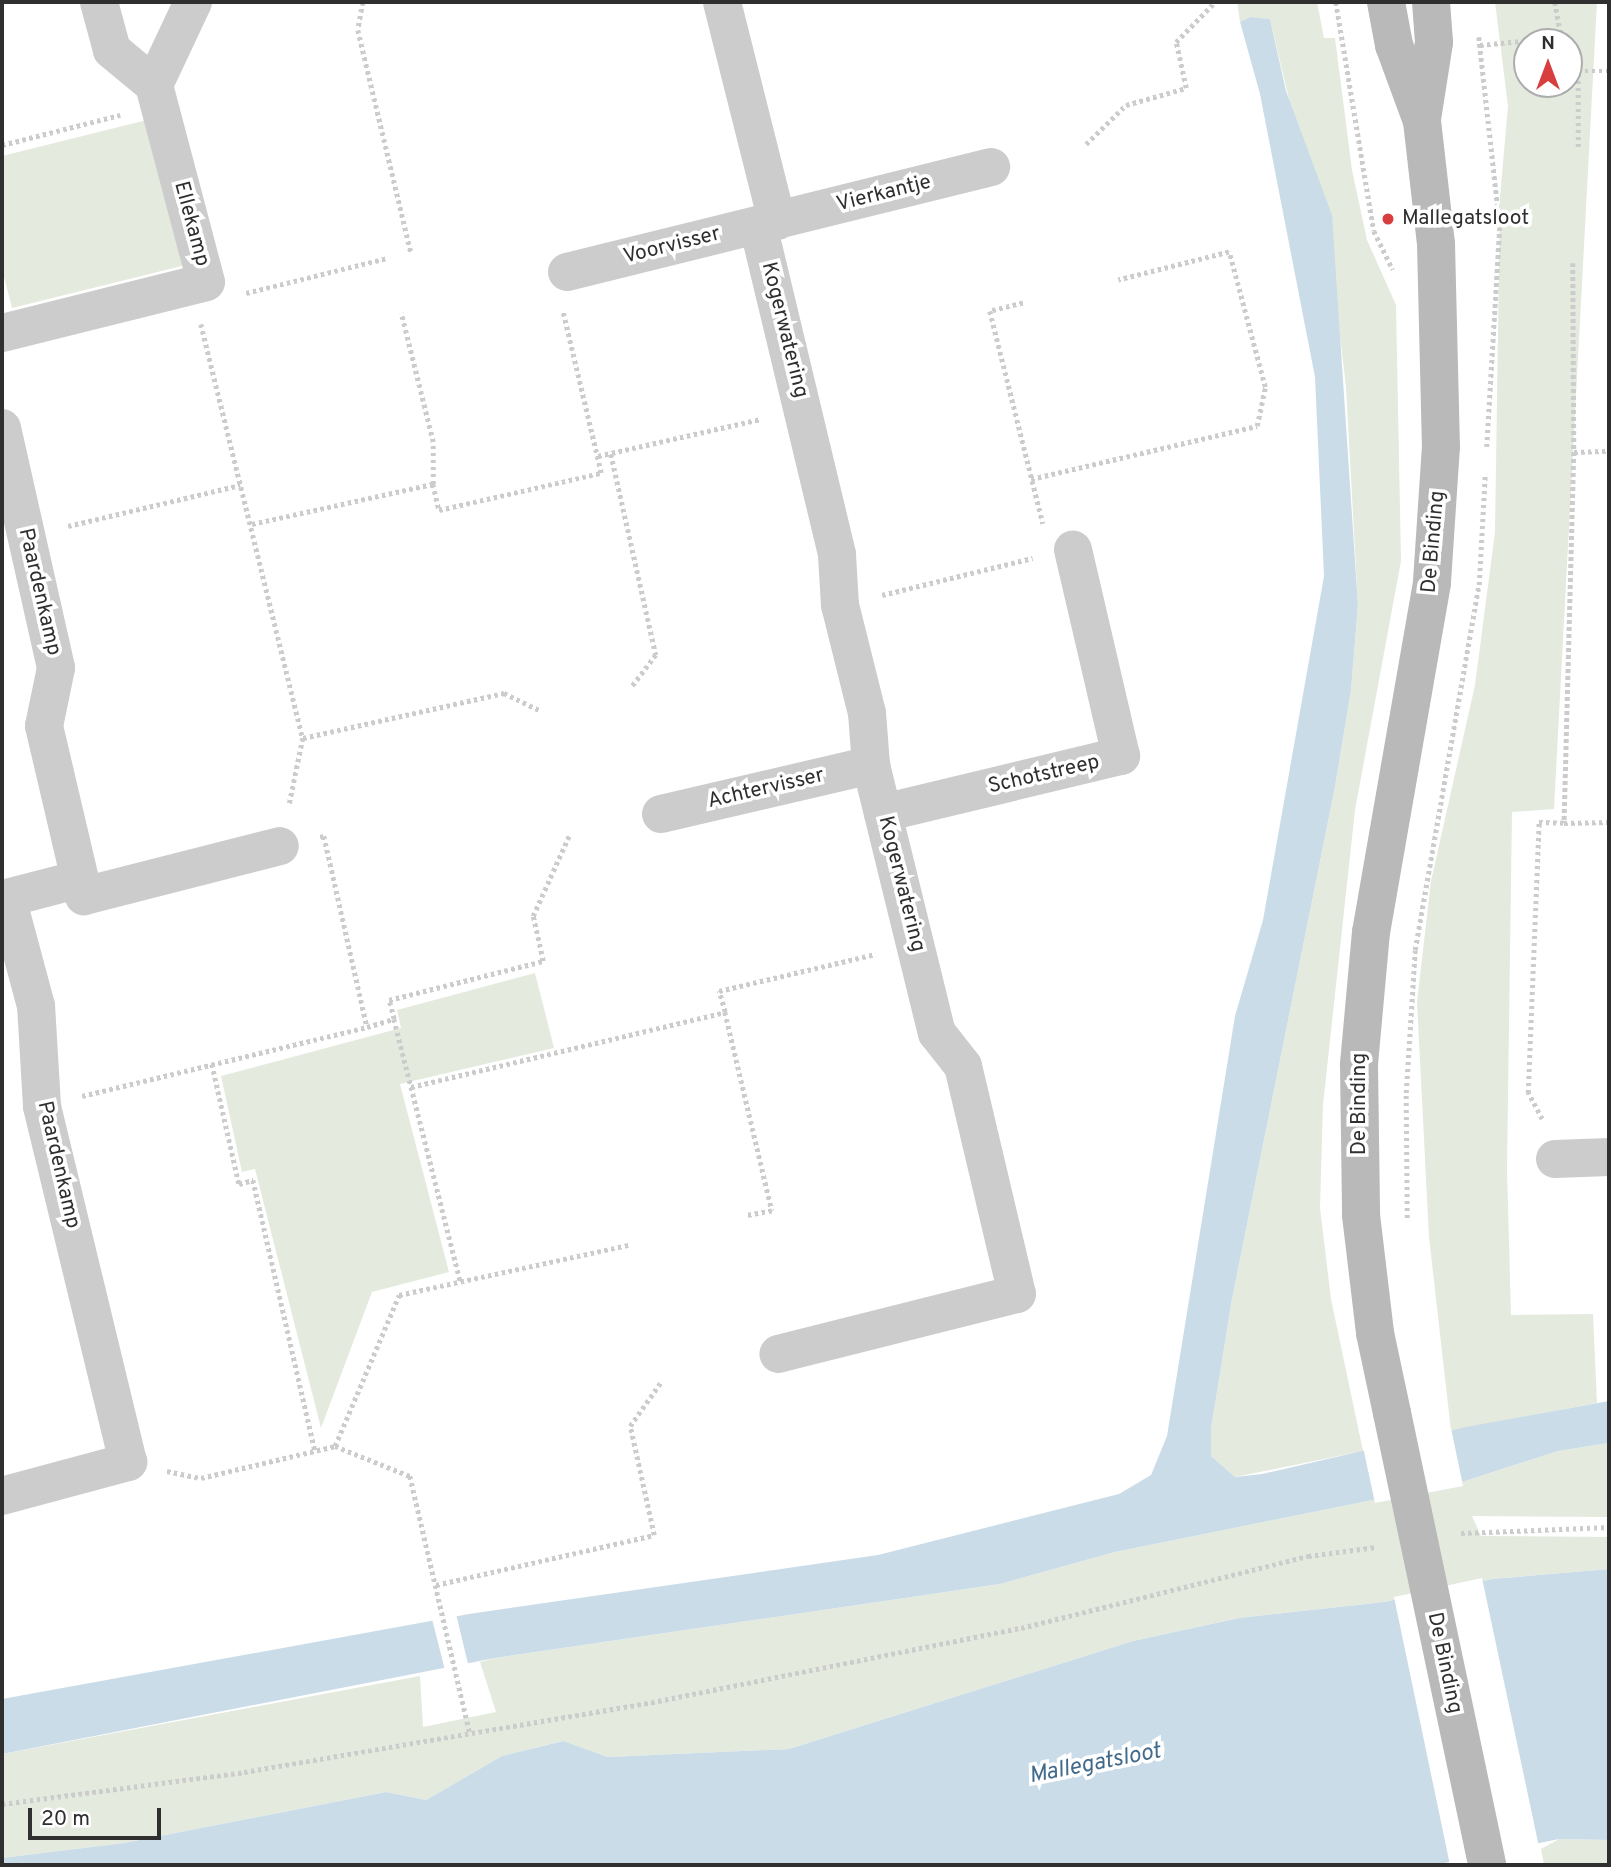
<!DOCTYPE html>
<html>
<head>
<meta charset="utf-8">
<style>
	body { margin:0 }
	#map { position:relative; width:1611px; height:1867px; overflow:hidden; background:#fff; font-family:Overpass,sans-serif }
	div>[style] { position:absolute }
	.green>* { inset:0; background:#e4ebde }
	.water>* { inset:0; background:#cbdce9 }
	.pier>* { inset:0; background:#fff }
	.path>* { height:4.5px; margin-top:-2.25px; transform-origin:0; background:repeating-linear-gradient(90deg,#ccc 0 3.5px,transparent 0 7px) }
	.street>* { height:38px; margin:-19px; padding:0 19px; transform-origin:19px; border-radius:19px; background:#ccc }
	.secondary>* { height:38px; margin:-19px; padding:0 19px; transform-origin:19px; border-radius:19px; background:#b9b9b9 }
	.secondary-bridge>* { height:38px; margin:-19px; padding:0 19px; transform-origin:19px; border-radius:19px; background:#b9b9b9 }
	.dots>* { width:19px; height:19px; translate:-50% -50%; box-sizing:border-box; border:4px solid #fff; border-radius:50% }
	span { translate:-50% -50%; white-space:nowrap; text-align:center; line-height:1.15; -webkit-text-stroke:7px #fff; paint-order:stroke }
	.street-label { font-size:21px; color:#2f2f2f }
	.poi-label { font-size:21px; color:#2f2f2f }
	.left { translate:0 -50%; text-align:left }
	.water-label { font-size:23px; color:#426a8b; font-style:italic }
	.frame { position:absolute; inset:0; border:4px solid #2f2f2f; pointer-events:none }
	.north { position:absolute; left:1513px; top:28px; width:70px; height:70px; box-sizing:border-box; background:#fff; border:2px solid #acacac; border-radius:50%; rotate:0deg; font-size:19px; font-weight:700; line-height:28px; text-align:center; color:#2f2f2f }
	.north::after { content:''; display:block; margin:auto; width:24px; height:32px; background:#d93e3f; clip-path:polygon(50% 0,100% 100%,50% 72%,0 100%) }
	.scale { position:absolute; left:28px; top:1808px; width:133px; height:32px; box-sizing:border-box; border:4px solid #2f2f2f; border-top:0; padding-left:9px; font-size:21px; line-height:24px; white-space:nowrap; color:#2f2f2f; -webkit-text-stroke:5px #fff; paint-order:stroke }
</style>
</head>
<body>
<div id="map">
	<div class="green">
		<i style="clip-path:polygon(1237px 2px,1317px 2px,1324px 38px,1335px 38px,1352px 170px,1367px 240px,1396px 305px,1401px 561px,1355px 810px,1323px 1105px,1320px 1208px,1331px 1299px,1363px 1451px,1235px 1477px,1211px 1456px,1211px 1429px,1232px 1299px,1335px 787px,1351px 690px,1358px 605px,1346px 387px,1335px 294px,1270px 19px,1250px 17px,1240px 22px)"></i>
		<i style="clip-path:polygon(evenodd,1495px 2px,1597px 2px,1554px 809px,1512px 812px,1507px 1169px,1511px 1315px,1593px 1314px,1597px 1403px,1451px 1431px,1429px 1237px,1417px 1002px,1431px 881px,1475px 685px,1495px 532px,1500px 197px,1508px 106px,1495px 2px,1527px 42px,1569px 42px,1569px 84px,1527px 84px,1527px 42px)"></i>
		<i style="clip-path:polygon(147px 120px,182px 266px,12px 308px,2px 269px,2px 156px)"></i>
		<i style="clip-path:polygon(535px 973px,554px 1048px,400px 1084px,449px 1272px,372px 1292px,321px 1428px,255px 1169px,242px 1172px,221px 1076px,401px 1028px,397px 1010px)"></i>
		<i style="clip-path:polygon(1609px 1443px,1609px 1517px,1472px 1516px,1481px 1536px,1609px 1537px,1609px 1569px,1493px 1579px,1384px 1602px,1239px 1618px,1133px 1641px,789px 1749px,608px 1757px,562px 1741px,502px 1756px,426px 1800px,386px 1792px,124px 1843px,2px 1858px,2px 1754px,420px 1676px,423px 1727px,496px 1712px,480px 1662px,495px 1658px,1000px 1584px,1115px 1552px,1462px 1482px,1558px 1451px)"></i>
		<i style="clip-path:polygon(1559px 1839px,1609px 1840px,1609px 1865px,1544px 1865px,1541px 1849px)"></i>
	</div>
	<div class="water">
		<i style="clip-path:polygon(1250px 17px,1270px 19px,1286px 91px,1332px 215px,1358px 605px,1351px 690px,1335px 787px,1232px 1299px,1211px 1429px,1211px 1456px,1235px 1477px,1262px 1474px,1466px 1427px,1609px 1401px,1609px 1443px,1558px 1451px,1462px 1482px,1115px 1552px,1000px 1584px,495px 1658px,2px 1754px,2px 1699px,469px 1614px,878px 1555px,1119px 1494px,1151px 1475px,1167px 1436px,1235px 1016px,1263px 920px,1324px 576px,1315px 377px,1260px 94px,1240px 22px)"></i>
		<i style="clip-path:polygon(1609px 1569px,1609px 1840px,1559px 1839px,1435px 1865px,2px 1865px,2px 1858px,124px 1843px,386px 1792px,426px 1800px,502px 1756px,563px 1741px,608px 1757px,789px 1749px,1133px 1641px,1239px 1618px,1384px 1602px,1493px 1579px)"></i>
	</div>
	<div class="pier">
		<i style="clip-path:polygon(1451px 1428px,1463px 1486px,1375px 1503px,1363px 1447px)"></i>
		<i style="clip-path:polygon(1482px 1578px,1539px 1847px,1450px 1865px,1394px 1597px)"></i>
		<i style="clip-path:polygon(456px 1614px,469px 1668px,446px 1674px,432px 1619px)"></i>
	</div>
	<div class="path">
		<i style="left:363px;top:2px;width:28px;rotate:100deg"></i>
		<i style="left:358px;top:30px;width:228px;rotate:76.6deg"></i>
		<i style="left:1336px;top:2px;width:232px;rotate:80.6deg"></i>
		<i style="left:1374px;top:231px;width:43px;rotate:64deg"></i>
		<i style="left:1555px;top:2px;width:36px;rotate:80deg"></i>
		<i style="left:1479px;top:37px;width:191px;rotate:83.7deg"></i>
		<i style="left:1500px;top:227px;width:220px;rotate:93.4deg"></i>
		<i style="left:1480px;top:45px;width:81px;rotate:-5.6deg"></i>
		<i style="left:1561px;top:37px;width:5px;rotate:79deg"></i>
		<i style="left:1086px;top:144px;width:56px;rotate:-44.3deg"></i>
		<i style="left:1126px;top:105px;width:62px;rotate:-15.8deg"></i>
		<i style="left:1186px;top:88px;width:47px;rotate:-102.3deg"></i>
		<i style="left:1176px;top:42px;width:56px;rotate:-45.7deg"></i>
		<i style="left:2px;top:145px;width:122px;rotate:-14.3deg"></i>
		<i style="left:1578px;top:147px;width:76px;rotate:-90deg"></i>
		<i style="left:1578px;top:71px;width:31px"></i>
		<i style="left:1573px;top:263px;width:189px;rotate:89.7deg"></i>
		<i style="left:1574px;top:452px;width:371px;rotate:91.5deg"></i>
		<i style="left:1564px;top:823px;width:45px;rotate:-1.3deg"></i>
		<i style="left:246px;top:293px;width:145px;rotate:-13.9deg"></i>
		<i style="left:1023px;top:303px;width:34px;rotate:166deg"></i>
		<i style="left:990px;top:311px;width:219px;rotate:76deg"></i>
		<i style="left:201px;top:324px;width:426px;rotate:76.2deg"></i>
		<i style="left:303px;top:738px;width:69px;rotate:101.6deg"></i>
		<i style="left:1574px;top:452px;width:35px;rotate:-2deg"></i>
		<i style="left:611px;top:454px;width:206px;rotate:77.4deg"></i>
		<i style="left:656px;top:655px;width:41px;rotate:127.1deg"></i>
		<i style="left:598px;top:456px;width:167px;rotate:-12.8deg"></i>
		<i style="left:1031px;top:479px;width:232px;rotate:-13.2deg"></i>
		<i style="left:1257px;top:426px;width:40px;rotate:-78deg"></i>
		<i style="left:1265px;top:387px;width:140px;rotate:-104.9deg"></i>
		<i style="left:1229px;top:252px;width:114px;rotate:165.8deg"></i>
		<i style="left:433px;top:484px;width:27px;rotate:77deg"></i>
		<i style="left:439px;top:510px;width:166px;rotate:-12.9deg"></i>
		<i style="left:601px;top:473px;width:165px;rotate:-103.3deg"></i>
		<i style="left:252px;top:524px;width:185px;rotate:-12.5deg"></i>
		<i style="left:433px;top:484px;width:42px;rotate:-90deg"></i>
		<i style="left:433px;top:442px;width:133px;rotate:-103.9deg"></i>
		<i style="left:68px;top:526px;width:177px;rotate:-13.4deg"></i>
		<i style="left:882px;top:595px;width:155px;rotate:-13.8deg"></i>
		<i style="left:303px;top:738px;width:206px;rotate:-12.6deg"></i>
		<i style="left:504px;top:693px;width:39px;rotate:26deg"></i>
		<i style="left:320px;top:837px;width:4px;rotate:-14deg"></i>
		<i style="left:324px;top:836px;width:196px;rotate:77.3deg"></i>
		<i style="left:367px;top:1027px;width:28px;rotate:-17deg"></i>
		<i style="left:394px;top:1019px;width:20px;rotate:-105deg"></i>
		<i style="left:389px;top:1000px;width:159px;rotate:-14.2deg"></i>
		<i style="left:543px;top:961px;width:46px;rotate:-102.5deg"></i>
		<i style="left:533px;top:916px;width:88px;rotate:-65.8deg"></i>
		<i style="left:725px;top:1012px;width:204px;rotate:76.7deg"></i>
		<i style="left:772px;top:1211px;width:27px;rotate:170deg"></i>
		<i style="left:394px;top:1019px;width:272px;rotate:75.8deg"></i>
		<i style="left:212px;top:1064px;width:123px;rotate:77.3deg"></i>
		<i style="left:239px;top:1184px;width:15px;rotate:-16deg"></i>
		<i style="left:253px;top:1180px;width:278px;rotate:77.1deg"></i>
		<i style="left:411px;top:1087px;width:323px;rotate:-13.4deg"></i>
		<i style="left:725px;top:1012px;width:22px;rotate:-106deg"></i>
		<i style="left:719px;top:991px;width:161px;rotate:-13.3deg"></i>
		<i style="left:82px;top:1096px;width:293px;rotate:-13.6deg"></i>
		<i style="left:1542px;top:1119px;width:30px;rotate:-118deg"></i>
		<i style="left:1528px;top:1093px;width:271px;rotate:-87.7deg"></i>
		<i style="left:1539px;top:822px;width:25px;rotate:2deg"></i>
		<i style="left:1407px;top:1218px;width:125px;rotate:-90.5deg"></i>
		<i style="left:1406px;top:1093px;width:143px;rotate:-86.4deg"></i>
		<i style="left:1415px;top:950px;width:371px;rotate:-80.1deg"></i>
		<i style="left:1479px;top:585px;width:112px;rotate:-86.9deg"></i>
		<i style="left:335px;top:1446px;width:164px;rotate:-67deg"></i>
		<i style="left:399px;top:1295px;width:235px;rotate:-12.3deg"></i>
		<i style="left:167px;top:1471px;width:35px;rotate:12deg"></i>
		<i style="left:201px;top:1478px;width:138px;rotate:-13.4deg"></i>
		<i style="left:335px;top:1446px;width:81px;rotate:21.8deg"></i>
		<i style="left:410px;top:1476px;width:265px;rotate:76.9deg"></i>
		<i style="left:1461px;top:1533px;width:148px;rotate:-2.3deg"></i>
		<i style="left:436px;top:1585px;width:224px;rotate:-12.9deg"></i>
		<i style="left:654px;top:1535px;width:112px;rotate:-102.4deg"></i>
		<i style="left:630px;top:1426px;width:54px;rotate:-54.8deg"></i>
		<i style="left:2px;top:1804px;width:244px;rotate:-7.5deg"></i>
		<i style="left:244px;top:1772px;width:420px;rotate:-9.7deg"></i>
		<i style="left:658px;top:1701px;width:370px;rotate:-11.4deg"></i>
		<i style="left:1021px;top:1628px;width:296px;rotate:-14.1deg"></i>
		<i style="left:1308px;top:1556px;width:69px;rotate:-7.5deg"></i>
	</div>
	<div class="street">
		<i style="left:722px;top:2px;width:226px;rotate:75.9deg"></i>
		<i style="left:154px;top:85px;width:92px;rotate:-64.8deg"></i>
		<i style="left:758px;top:225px;width:339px;rotate:76.5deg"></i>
		<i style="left:837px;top:555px;width:50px;rotate:86.6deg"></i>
		<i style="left:840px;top:605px;width:111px;rotate:76deg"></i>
		<i style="left:867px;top:713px;width:52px;rotate:85.6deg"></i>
		<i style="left:871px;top:765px;width:276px;rotate:76.2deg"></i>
		<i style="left:937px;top:1033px;width:42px;rotate:51.8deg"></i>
		<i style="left:963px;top:1066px;width:234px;rotate:76.7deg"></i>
		<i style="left:1017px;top:1294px;width:246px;rotate:165.9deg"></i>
		<i style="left:567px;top:272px;width:437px;rotate:-13.9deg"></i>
		<i style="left:2px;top:333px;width:210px;rotate:-14deg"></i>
		<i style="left:206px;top:282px;width:204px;rotate:-104.8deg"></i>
		<i style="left:154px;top:85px;width:55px;rotate:-140.2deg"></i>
		<i style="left:112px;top:50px;width:50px;rotate:-105.2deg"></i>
		<i style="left:2px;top:428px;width:246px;rotate:77.3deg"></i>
		<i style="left:56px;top:668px;width:59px;rotate:101.7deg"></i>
		<i style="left:44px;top:726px;width:175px;rotate:76.8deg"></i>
		<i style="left:84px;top:896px;width:202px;rotate:-14.3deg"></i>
		<i style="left:883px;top:813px;width:245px;rotate:-13.5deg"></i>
		<i style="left:1121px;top:756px;width:212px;rotate:-103.1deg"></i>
		<i style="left:661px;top:814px;width:216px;rotate:-13.1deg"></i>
		<i style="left:1555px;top:1159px;width:54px;rotate:-2.1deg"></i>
		<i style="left:2px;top:1496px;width:131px;rotate:-15.1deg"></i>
		<i style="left:128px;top:1462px;width:366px;rotate:-103.6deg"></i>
		<i style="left:42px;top:1106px;width:100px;rotate:-93.4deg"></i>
		<i style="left:36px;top:1006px;width:112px;rotate:-105deg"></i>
		<i style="left:7px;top:898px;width:75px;rotate:-14.6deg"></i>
	</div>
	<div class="secondary">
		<i style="left:1386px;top:2px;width:44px;rotate:79.5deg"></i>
		<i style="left:1394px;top:45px;width:81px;rotate:69.8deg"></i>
		<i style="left:1422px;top:121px;width:124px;rotate:83.5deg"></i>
		<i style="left:1436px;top:244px;width:202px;rotate:88.6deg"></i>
		<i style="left:1441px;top:446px;width:137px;rotate:93.8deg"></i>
		<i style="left:1432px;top:583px;width:354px;rotate:99.9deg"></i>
		<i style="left:1371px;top:932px;width:134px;rotate:95.2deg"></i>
		<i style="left:1359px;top:1065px;width:150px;rotate:89.2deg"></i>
		<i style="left:1361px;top:1215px;width:119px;rotate:83.2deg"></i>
		<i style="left:1375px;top:1333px;width:82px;rotate:78deg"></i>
		<i style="left:1422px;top:119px;width:78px;rotate:-81.1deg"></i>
		<i style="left:1434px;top:42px;width:40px;rotate:-94.3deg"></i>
	</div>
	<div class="secondary-bridge">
		<i style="left:1392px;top:1413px;width:462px;rotate:78.1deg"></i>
	</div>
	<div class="dots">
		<i style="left:1388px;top:219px;background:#d93e3f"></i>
	</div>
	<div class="street-label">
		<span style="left:884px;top:194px;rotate:-14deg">Vierkantje</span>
		<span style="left:191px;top:224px;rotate:75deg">Ellekamp</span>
		<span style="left:672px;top:246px;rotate:-14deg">Voorvisser</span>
		<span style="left:784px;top:330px;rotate:76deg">Kogerwatering</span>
		<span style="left:1434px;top:542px;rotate:-85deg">De Binding</span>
		<span style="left:39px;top:592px;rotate:77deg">Paardenkamp</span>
		<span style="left:1044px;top:775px;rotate:-13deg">Schotstreep</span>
		<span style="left:766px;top:789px;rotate:-13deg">Achtervisser</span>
		<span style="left:901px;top:884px;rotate:76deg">Kogerwatering</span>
		<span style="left:1360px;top:1104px;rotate:-90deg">De Binding</span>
		<span style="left:58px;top:1165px;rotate:77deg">Paardenkamp</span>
		<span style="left:1444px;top:1663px;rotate:78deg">De Binding</span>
	</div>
	<div class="poi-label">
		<span class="left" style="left:1402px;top:219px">Mallegatsloot</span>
	</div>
	<div class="water-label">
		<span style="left:1095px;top:1765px;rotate:-11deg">Mallegatsloot</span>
	</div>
	<div class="frame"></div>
	<div class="north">N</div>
	<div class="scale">20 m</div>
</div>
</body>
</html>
